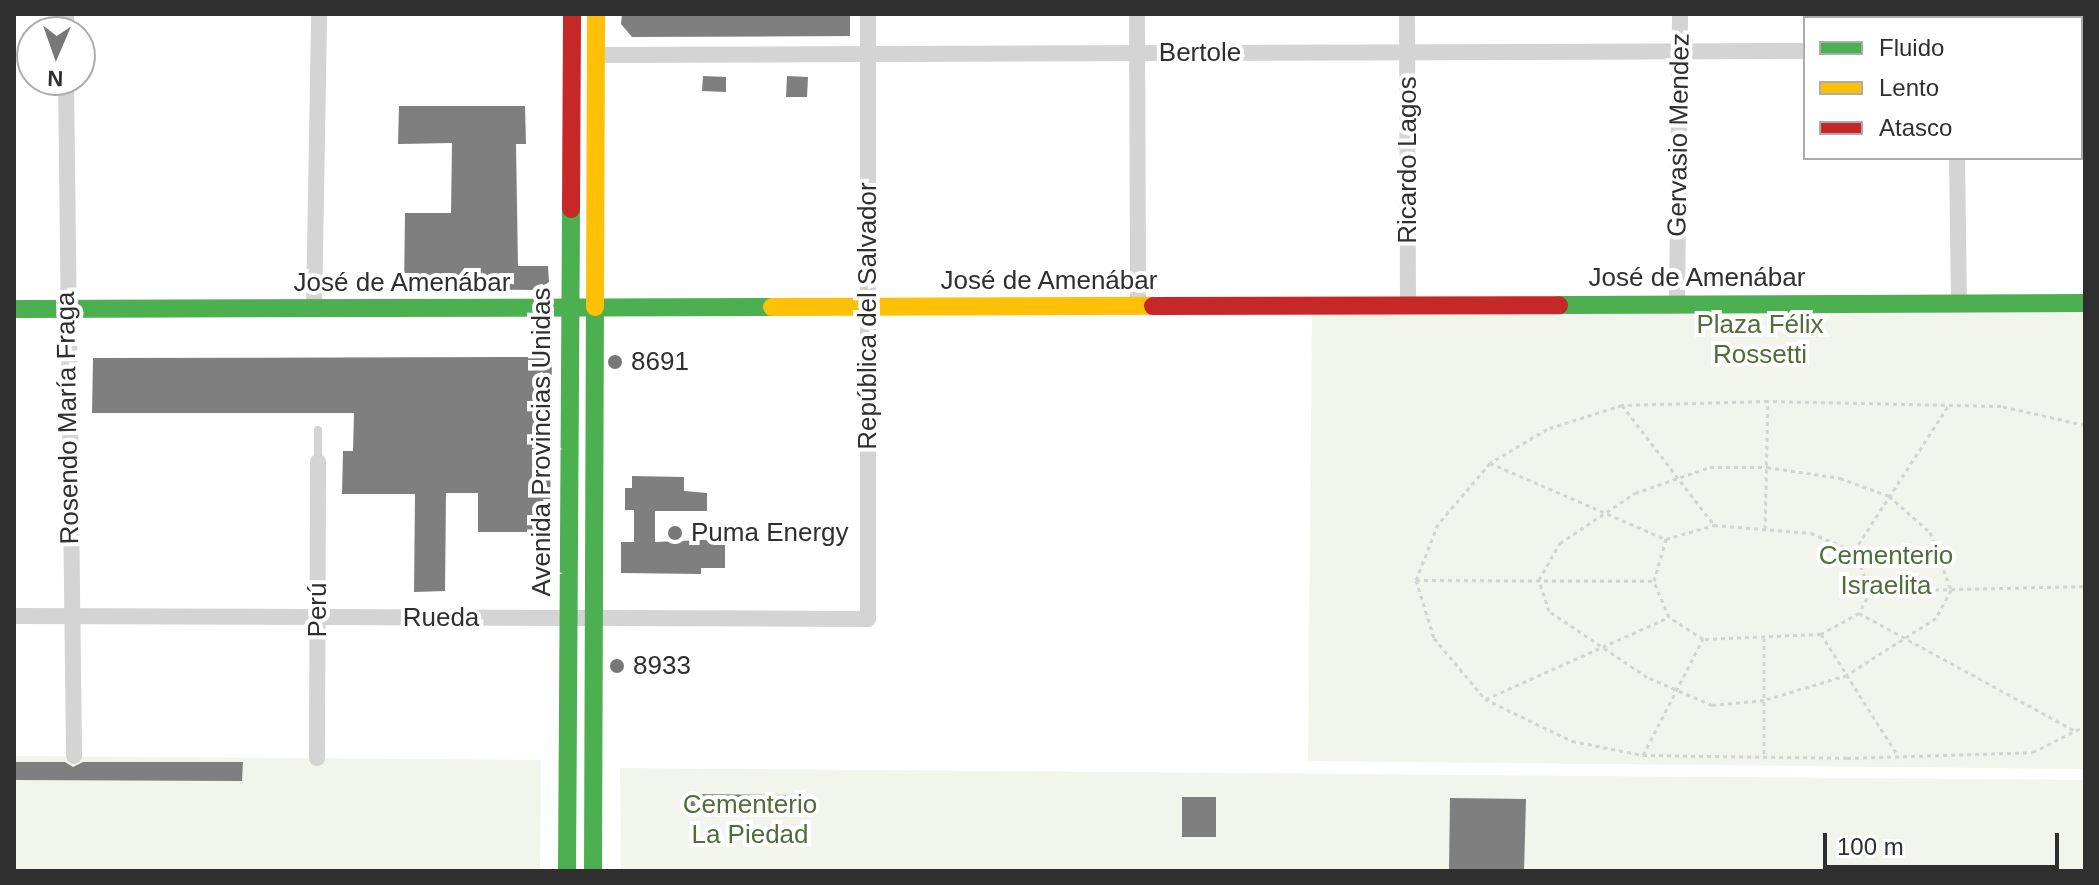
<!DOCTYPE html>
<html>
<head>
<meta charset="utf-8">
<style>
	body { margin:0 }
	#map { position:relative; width:2099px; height:885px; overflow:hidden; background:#fff; font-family:Helvetica,sans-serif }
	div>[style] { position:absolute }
	.green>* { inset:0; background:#f1f5ec }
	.building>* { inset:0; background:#7f7f7f }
	.path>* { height:3px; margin-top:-1.5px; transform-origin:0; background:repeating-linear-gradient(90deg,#d4d4d4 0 4px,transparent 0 8px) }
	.lane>* { height:8px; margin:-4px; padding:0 4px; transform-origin:4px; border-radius:4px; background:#d4d4d4 }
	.street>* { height:16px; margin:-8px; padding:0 8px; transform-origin:8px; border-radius:8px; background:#d4d4d4 }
	.fast>* { height:18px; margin:-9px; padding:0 9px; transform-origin:9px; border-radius:9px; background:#4caf50 }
	.slow>* { height:18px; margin:-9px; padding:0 9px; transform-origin:9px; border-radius:9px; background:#ffc107 }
	.jam>* { height:18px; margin:-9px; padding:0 9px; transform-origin:9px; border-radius:9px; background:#c62828 }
	.dots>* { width:22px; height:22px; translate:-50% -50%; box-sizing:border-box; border:4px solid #fff; border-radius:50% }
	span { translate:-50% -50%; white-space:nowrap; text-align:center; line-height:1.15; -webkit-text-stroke:8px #fff; paint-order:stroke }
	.street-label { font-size:26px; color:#2f2f2f }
	.park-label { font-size:26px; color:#516d3a }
	.poi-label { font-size:26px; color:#2f2f2f }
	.left { translate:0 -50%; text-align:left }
	.frame { position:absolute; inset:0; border:16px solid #2f2f2f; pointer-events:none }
	.legend { position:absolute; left:1803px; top:16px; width:280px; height:144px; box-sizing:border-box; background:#fff; border:2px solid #acacac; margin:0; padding:10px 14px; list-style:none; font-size:24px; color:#2f2f2f }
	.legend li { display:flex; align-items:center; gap:16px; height:40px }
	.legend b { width:40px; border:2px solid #acacac }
	.north { position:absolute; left:16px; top:16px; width:80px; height:80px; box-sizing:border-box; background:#fff; border:2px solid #acacac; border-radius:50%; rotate:182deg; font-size:22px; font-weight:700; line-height:32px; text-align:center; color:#2f2f2f }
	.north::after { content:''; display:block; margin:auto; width:28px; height:36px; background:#787878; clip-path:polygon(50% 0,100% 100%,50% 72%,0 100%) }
	.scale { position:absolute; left:1823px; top:833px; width:236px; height:36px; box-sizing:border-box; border:4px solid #2f2f2f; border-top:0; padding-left:10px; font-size:24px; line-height:28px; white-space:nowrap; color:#2f2f2f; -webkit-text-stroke:6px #fff; paint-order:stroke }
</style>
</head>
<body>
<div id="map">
	<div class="green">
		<i style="clip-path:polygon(1312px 308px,2085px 309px,2085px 769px,1308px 761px)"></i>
		<i style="clip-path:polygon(14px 756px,541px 760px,540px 871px,14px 871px)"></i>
		<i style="clip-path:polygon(620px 768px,2085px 780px,2085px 871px,621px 871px)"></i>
	</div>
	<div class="building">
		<i style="clip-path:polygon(622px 14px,850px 14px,850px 36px,632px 37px,621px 24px)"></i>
		<i style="clip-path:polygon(703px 76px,726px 77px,726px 92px,702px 91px)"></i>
		<i style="clip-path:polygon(787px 76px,808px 77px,807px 97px,786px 97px)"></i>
		<i style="clip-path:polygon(399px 106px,525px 106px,526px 144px,516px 144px,518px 266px,548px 266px,549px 282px,538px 290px,404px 289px,405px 213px,451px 213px,452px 143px,398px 144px)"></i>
		<i style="clip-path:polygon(552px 357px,550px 532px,478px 532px,478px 493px,446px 493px,445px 591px,414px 592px,415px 494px,342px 494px,343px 451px,353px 451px,354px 413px,92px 413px,93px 358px)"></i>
		<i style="clip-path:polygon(632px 476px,684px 477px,684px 491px,707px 493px,707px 511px,655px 511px,655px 542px,725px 539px,725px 568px,701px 568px,701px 574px,621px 573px,621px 542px,634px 542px,634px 510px,625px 510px,625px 488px,632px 488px)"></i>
		<i style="clip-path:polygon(14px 762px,65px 762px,73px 767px,83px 762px,243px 762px,242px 781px,14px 780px)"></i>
		<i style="clip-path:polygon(690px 794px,799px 795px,799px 807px,690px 806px)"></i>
		<i style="clip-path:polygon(1182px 797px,1216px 797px,1216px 837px,1182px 837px)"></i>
		<i style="clip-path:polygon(1450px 798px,1526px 799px,1524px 871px,1449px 871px)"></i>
	</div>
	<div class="path">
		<i style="left:1622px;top:405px;width:151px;rotate:52.5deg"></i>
		<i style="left:2085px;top:425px;width:86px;rotate:-167.3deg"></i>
		<i style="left:2001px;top:406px;width:233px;rotate:-178.8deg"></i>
		<i style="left:1768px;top:401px;width:146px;rotate:178.4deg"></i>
		<i style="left:1622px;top:405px;width:79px;rotate:162.3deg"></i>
		<i style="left:1547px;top:429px;width:66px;rotate:149.2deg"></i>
		<i style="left:1490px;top:463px;width:80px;rotate:130.4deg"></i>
		<i style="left:1438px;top:524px;width:60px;rotate:111.4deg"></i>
		<i style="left:1416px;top:580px;width:61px;rotate:72.8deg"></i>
		<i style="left:1434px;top:638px;width:80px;rotate:50.1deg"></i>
		<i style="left:1485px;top:699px;width:97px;rotate:25.8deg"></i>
		<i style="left:1572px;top:741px;width:72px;rotate:11.2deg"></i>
		<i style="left:1643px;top:755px;width:204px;rotate:0.8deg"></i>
		<i style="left:1847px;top:758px;width:186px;rotate:-1.8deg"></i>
		<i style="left:2033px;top:752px;width:58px;rotate:-26.6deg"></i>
		<i style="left:1490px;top:463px;width:192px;rotate:23.4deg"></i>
		<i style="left:1710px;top:467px;width:57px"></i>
		<i style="left:1767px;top:467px;width:74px;rotate:8.6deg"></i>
		<i style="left:1840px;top:478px;width:52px;rotate:20.2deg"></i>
		<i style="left:1889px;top:496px;width:55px;rotate:41.3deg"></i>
		<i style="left:1930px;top:532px;width:62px;rotate:70.1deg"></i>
		<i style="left:1951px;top:590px;width:32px;rotate:118deg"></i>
		<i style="left:1936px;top:618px;width:106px;rotate:147.4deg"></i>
		<i style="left:1847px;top:675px;width:87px;rotate:163.2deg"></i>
		<i style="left:1764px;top:700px;width:52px;rotate:174.5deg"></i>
		<i style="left:1712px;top:705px;width:71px;rotate:-156.7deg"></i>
		<i style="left:1647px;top:677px;width:118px;rotate:-146deg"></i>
		<i style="left:1549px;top:611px;width:33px;rotate:-108deg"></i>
		<i style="left:1539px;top:580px;width:43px;rotate:-60.4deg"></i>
		<i style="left:1560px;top:543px;width:90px;rotate:-33.7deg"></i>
		<i style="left:1635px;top:493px;width:79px;rotate:-19.1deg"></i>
		<i style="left:1714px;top:525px;width:97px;rotate:4.7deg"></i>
		<i style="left:1811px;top:533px;width:47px;rotate:22.7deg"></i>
		<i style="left:1854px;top:551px;width:43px;rotate:67deg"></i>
		<i style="left:1871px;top:591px;width:25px;rotate:119deg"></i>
		<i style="left:1859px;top:613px;width:43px;rotate:151.1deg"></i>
		<i style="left:1821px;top:634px;width:118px;rotate:177.6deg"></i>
		<i style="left:1703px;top:639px;width:40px;rotate:-147.1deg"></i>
		<i style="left:1669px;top:617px;width:39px;rotate:-113deg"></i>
		<i style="left:1654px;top:581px;width:44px;rotate:-74.1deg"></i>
		<i style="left:1666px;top:539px;width:50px;rotate:-16.3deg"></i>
		<i style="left:1765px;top:529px;width:128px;rotate:-88.7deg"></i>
		<i style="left:1854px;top:551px;width:173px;rotate:-57deg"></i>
		<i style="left:1416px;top:580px;width:238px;rotate:0.2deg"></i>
		<i style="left:1871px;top:591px;width:214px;rotate:-1.3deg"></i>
		<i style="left:1859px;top:613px;width:248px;rotate:28.6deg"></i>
		<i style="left:1821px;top:634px;width:144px;rotate:57.7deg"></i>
		<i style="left:1764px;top:638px;width:119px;rotate:90deg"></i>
		<i style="left:1486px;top:699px;width:201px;rotate:-24.1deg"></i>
		<i style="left:1643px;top:755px;width:131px;rotate:-62.7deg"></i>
	</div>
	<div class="lane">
		<i style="left:318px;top:461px;width:31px;rotate:-90deg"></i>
	</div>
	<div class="street">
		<i style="left:66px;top:14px;width:18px;rotate:90deg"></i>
		<i style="left:1137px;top:14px;width:293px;rotate:89.8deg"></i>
		<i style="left:1407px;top:14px;width:292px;rotate:89.8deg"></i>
		<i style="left:1955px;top:14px;width:4px;rotate:76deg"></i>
		<i style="left:2081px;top:49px;width:4px"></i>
		<i style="left:596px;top:55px;width:1209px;rotate:-0.19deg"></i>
		<i style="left:66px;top:80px;width:676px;rotate:89.32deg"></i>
		<i style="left:1957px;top:158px;width:145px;rotate:89.2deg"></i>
		<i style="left:1677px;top:304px;width:290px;rotate:-89.4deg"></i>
		<i style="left:314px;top:309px;width:295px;rotate:-89deg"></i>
		<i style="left:14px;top:616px;width:854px;rotate:0.2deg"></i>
		<i style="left:868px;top:619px;width:605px;rotate:-90deg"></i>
		<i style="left:317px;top:758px;width:296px;rotate:-89.8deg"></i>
	</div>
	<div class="fast">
		<i style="left:1559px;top:305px;width:526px;rotate:-0.22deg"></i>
		<i style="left:14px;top:309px;width:758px;rotate:-0.15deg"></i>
		<i style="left:567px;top:871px;width:662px;rotate:-89.65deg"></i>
		<i style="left:593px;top:871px;width:564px;rotate:-89.8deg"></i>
	</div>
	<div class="slow">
		<i style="left:595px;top:307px;width:293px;rotate:-89.8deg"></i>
		<i style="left:772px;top:307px;width:381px;rotate:-0.2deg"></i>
	</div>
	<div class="jam">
		<i style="left:571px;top:209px;width:195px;rotate:-89.7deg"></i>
		<i style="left:1153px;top:306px;width:406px;rotate:-0.1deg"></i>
	</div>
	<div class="dots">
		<i style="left:615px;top:362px;background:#787878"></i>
		<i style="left:675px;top:533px;background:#787878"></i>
		<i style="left:617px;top:666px;background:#787878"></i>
	</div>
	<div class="street-label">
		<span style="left:1200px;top:53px">Bertole</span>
		<span style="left:1679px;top:135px;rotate:-89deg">Gervasio Mendez</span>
		<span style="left:1408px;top:160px;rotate:-90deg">Ricardo Lagos</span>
		<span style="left:1697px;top:278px">José de Amenábar</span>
		<span style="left:1049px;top:281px">José de Amenábar</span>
		<span style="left:402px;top:283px">José de Amenábar</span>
		<span style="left:868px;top:316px;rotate:-90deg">República del Salvador</span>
		<span style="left:68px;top:418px;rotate:-91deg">Rosendo María Fraga</span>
		<span style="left:542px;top:442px;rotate:-90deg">Avenida Provincias Unidas</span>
		<span style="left:318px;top:610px;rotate:-90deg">Perú</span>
		<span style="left:441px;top:618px">Rueda</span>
	</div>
	<div class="park-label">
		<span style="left:1760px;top:340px">Plaza Félix<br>Rossetti</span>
		<span style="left:1886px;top:571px">Cementerio<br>Israelita</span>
		<span style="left:750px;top:820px">Cementerio<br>La Piedad</span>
	</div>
	<div class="poi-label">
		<span class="left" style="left:631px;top:362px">8691</span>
		<span class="left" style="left:691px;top:533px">Puma Energy</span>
		<span class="left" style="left:633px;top:666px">8933</span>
	</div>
	<div class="frame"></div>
	<ul class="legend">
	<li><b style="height:10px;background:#4caf50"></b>Fluido</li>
	<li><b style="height:10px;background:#ffc107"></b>Lento</li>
	<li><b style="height:10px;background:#c62828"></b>Atasco</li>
	</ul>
	<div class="north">N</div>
	<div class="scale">100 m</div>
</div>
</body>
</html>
